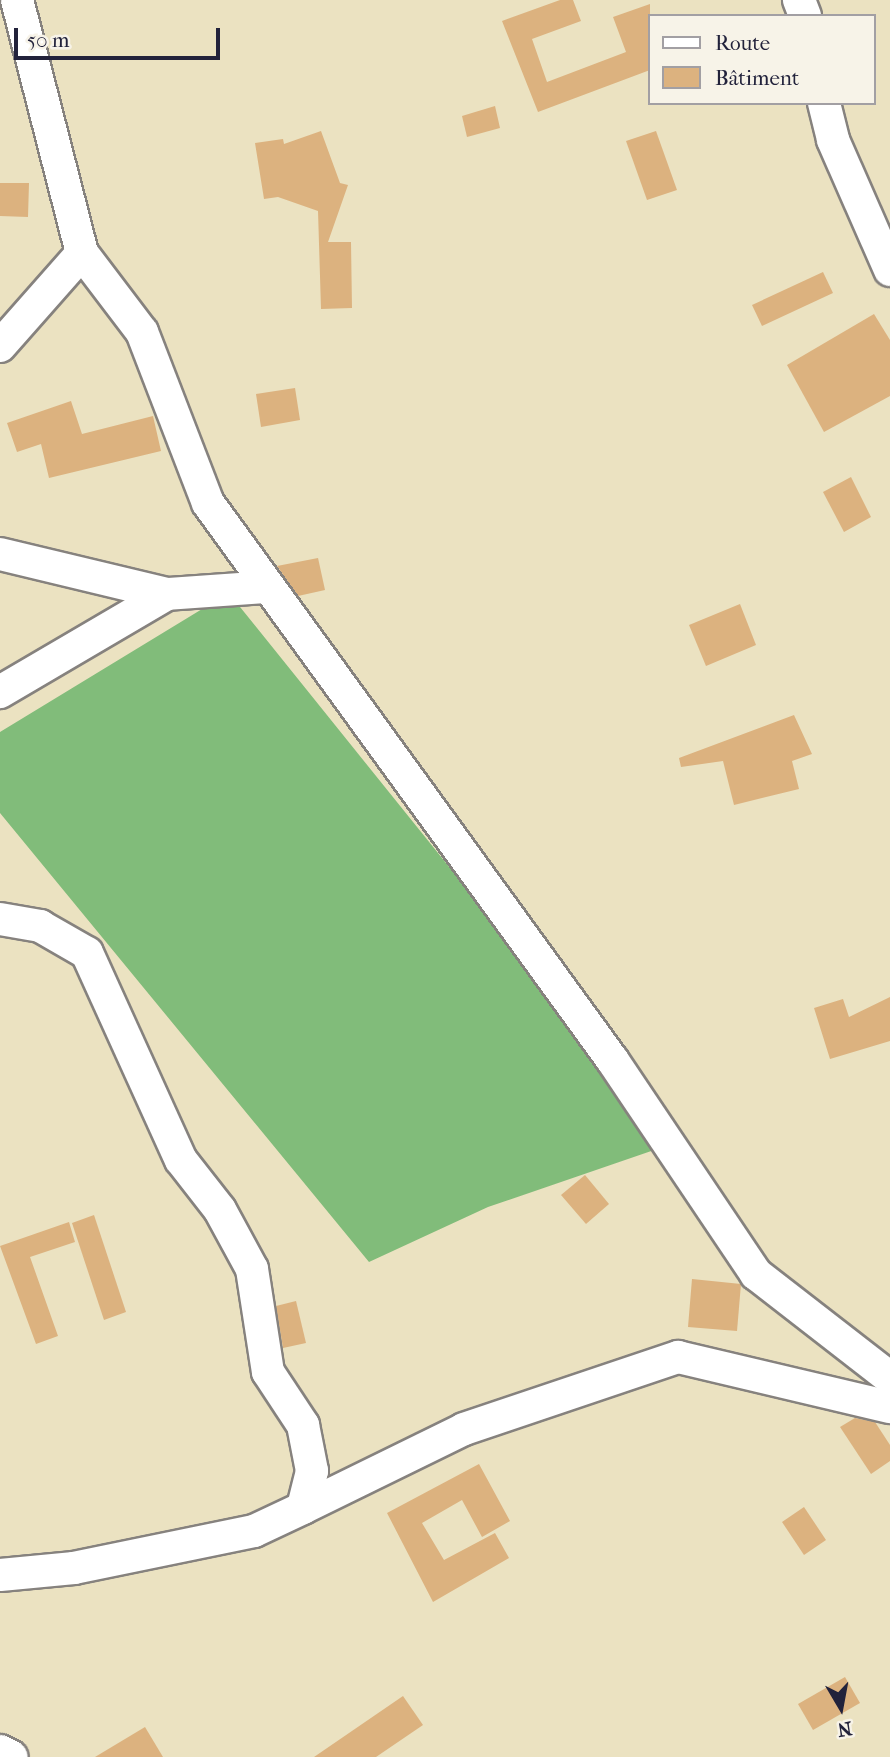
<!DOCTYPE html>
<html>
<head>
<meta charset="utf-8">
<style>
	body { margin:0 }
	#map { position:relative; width:890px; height:1757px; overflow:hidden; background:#ebe2c1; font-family:"IM FELL French Canon",serif }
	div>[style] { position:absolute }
	.forest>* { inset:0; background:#81bc7a }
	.building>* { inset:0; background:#dcb27f }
	.roads { filter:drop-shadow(2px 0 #86827e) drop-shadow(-2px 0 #86827e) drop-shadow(0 2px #86827e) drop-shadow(0 -2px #86827e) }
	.minor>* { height:32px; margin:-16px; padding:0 16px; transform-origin:16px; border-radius:16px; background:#fff }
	span { translate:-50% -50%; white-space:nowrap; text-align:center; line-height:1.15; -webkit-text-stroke:6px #f7f3e8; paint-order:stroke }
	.legend { position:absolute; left:648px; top:14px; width:228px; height:91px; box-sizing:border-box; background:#f7f3e8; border:2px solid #a29fa3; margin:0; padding:9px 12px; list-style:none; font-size:21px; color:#22223b }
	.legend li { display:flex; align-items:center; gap:14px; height:35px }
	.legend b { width:35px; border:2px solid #a29fa3 }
	.north { position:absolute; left:806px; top:1673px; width:70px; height:70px; -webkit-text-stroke:5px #f7f3e8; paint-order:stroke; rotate:170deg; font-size:19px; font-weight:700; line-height:28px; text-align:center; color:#22223b }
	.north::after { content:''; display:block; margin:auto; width:24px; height:32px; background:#22223b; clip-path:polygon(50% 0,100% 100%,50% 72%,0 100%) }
	.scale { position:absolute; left:14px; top:28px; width:206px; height:32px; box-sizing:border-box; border:4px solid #22223b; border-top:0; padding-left:9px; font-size:21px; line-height:24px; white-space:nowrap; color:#22223b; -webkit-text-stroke:5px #f7f3e8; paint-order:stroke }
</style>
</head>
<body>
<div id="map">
	<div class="forest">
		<i style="clip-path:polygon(236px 602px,549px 991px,660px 1148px,488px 1207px,369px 1262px,0 813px,0 732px,212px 603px)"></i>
	</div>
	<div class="building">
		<i style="clip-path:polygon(560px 0,573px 0,581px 21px,532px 39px,547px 82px,626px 52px,613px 17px,650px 4px,650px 70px,538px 112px,502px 21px)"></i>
		<i style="clip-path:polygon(495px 106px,500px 128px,467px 137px,462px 116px)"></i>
		<i style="clip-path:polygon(321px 131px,340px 183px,348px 185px,328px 242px,351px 242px,352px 308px,321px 309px,318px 211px,278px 197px,264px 199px,255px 143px,283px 139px,284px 144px)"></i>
		<i style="clip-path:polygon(656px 131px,677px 190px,647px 200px,626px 141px)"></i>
		<i style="clip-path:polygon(0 183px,29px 183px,28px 217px,0 216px)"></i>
		<i style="clip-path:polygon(823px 272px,833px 293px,762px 326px,752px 305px)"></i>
		<i style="clip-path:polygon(874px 314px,890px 340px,890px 396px,824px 432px,787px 365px)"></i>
		<i style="clip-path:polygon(295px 388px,300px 420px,261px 427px,256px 394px)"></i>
		<i style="clip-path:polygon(71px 401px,82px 434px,153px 416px,161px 451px,49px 478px,41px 444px,17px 452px,7px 423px)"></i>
		<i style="clip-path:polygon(851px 477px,871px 517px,844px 532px,823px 492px)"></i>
		<i style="clip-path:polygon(318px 558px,325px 590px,298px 596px,277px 566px)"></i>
		<i style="clip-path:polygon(740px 604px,756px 645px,706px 666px,689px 625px)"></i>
		<i style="clip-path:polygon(794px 715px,812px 754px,792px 761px,799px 789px,734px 805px,723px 761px,681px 767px,679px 758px)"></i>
		<i style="clip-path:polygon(890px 997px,890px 1041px,830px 1059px,814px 1008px,843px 999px,849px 1017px)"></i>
		<i style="clip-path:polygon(585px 1175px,609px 1204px,586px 1224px,561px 1195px)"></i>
		<i style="clip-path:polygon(94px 1215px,126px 1312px,104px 1320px,72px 1223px)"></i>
		<i style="clip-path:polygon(69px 1222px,75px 1242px,30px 1257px,58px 1336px,36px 1344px,0 1246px)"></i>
		<i style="clip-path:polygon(692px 1279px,741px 1284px,737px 1331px,688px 1327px)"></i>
		<i style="clip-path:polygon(296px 1301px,306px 1343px,283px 1348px,276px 1306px)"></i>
		<i style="clip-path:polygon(855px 1418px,875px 1422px,890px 1445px,890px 1461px,871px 1474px,840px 1427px)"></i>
		<i style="clip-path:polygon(479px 1464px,510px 1521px,482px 1537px,462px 1500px,422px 1523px,444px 1560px,495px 1533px,509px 1558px,433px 1602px,387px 1513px)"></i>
		<i style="clip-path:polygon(804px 1507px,826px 1540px,804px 1555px,782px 1522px)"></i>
		<i style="clip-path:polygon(845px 1677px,860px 1703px,813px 1730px,798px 1704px)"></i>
		<i style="clip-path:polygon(403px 1696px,423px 1725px,376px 1757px,314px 1757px)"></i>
		<i style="clip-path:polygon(145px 1727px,163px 1757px,95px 1757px)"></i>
	</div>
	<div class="roads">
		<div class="minor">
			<i style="left:799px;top:0;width:17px;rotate:69deg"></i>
			<i style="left:824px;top:103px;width:38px;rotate:76deg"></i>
			<i style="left:833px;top:140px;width:142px;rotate:66.3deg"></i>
			<i style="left:82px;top:253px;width:99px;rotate:52.8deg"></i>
			<i style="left:142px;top:332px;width:183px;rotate:68.9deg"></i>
			<i style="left:208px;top:503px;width:689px;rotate:54.03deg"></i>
			<i style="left:613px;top:1061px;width:257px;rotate:56.1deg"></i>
			<i style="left:756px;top:1274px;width:170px;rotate:37.8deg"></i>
			<i style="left:0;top:346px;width:124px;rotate:-48.6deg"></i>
			<i style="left:82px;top:253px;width:261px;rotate:-104.4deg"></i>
			<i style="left:0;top:554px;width:172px;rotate:13.5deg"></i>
			<i style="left:167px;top:594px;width:194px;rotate:149.6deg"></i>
			<i style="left:167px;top:594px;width:100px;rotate:-4deg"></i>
			<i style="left:0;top:919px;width:41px;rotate:9.9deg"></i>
			<i style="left:40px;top:926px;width:54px;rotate:29.9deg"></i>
			<i style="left:87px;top:953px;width:227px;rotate:65.6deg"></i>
			<i style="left:181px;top:1160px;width:63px;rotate:52deg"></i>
			<i style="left:220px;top:1210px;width:67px;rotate:61.5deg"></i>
			<i style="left:252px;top:1269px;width:104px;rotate:81.2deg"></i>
			<i style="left:268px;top:1372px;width:64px;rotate:56.6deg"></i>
			<i style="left:303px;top:1425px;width:47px;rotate:78.9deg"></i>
			<i style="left:312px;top:1471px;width:38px;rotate:104deg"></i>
			<i style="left:303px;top:1508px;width:54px;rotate:154.9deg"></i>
			<i style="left:254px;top:1531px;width:184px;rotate:168.4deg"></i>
			<i style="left:74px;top:1568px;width:74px;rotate:174.6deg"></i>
			<i style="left:303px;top:1508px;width:179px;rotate:-26.1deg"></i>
			<i style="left:464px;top:1429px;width:226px;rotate:-18.6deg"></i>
			<i style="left:678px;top:1357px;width:218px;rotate:13.3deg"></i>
			<i style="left:0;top:1751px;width:13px;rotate:27deg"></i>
		</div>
	</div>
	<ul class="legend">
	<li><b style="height:9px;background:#fff"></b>Route</li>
	<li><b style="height:19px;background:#dcb27f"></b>Bâtiment</li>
	</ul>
	<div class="north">N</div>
	<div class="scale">50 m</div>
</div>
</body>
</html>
